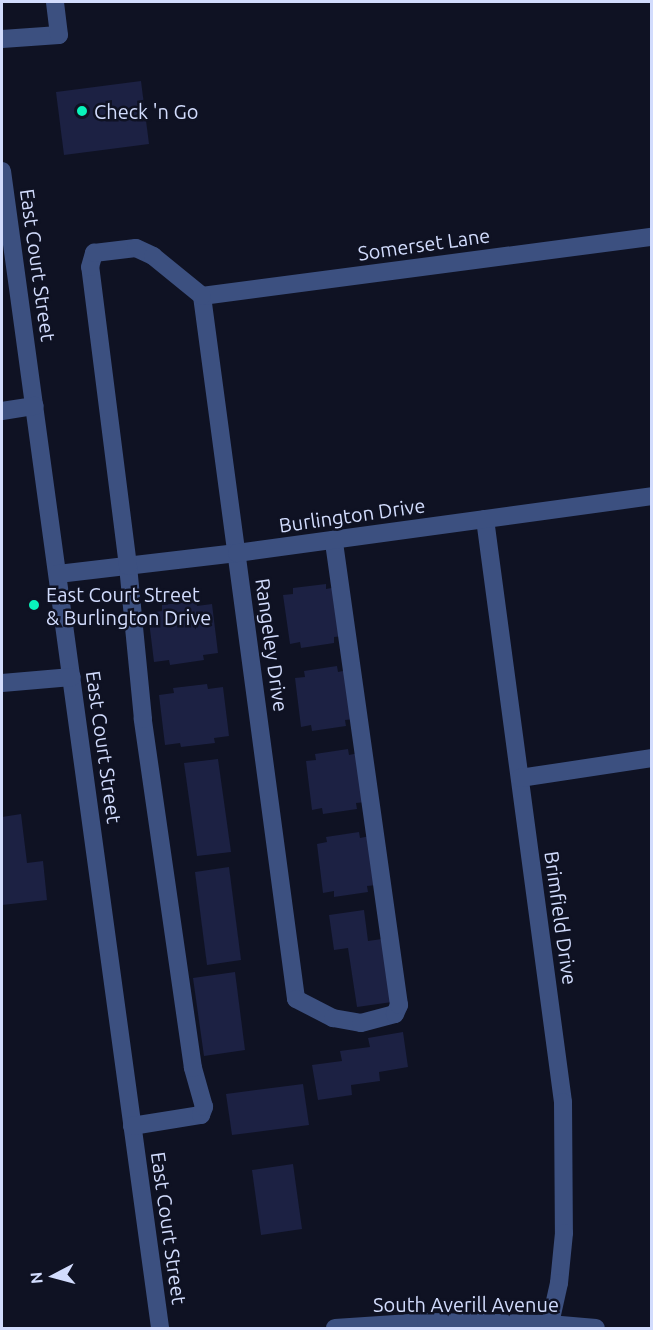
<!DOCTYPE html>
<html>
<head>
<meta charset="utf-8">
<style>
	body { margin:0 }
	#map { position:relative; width:653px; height:1330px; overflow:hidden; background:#0f1223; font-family:Ubuntu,sans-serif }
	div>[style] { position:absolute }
	.building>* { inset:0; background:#1c2143 }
	.minor>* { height:18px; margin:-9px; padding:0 9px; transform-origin:9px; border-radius:9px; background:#3c5080 }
	.dots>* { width:16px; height:16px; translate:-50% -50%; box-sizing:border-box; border:3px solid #0f1223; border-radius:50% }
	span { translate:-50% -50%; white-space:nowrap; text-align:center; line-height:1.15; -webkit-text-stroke:5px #0f1223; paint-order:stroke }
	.poi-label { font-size:20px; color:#d2dcfd }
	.left { translate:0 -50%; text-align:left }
	.street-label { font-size:20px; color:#d2dcfd }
	.frame { position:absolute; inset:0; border:3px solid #d2dcfd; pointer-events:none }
	.north { position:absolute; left:24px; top:1246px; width:60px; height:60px; -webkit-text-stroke:4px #0f1223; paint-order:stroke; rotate:264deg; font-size:16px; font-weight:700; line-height:24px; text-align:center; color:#d2dcfd }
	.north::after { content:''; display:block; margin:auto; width:21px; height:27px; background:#d2dcfd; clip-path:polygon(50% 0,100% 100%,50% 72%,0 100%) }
</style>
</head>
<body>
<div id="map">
	<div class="building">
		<i style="clip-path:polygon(141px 81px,149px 144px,64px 155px,56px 92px)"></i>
		<i style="clip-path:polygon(326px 584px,326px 589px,337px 587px,344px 636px,334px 637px,334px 643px,301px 648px,300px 642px,290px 644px,283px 595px,293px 594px,293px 588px)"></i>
		<i style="clip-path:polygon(196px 601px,197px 606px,212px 604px,218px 653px,203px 655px,204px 660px,170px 665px,169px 660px,154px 662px,148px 613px,162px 611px,162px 605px)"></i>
		<i style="clip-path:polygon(337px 666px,338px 672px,348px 670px,355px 719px,345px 720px,346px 726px,312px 731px,311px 725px,301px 727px,295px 678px,305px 677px,304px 671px)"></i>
		<i style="clip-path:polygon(207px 684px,208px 689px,223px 687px,229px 736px,214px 738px,215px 743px,181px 747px,180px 743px,165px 745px,159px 695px,174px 693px,173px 688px)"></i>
		<i style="clip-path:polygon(348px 749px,349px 755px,359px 753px,366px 802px,356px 803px,357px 809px,323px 814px,322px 808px,312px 810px,306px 761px,316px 760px,315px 754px)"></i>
		<i style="clip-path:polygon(218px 759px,231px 852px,197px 856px,184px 763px)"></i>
		<i style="clip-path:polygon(21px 814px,27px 863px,43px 861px,47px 900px,2px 905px,2px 817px)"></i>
		<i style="clip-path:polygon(359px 832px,360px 838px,370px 836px,377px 885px,367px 886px,368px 892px,334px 897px,334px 891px,323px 893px,317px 844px,327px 842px,326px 837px)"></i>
		<i style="clip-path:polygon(229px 867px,241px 960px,207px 965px,195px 872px)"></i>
		<i style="clip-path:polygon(364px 910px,368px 941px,382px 939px,392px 1002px,357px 1007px,348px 948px,334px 950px,329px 915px)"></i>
		<i style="clip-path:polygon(235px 972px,245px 1050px,204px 1056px,193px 978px)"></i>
		<i style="clip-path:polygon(403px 1032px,408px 1067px,379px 1072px,380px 1081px,351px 1085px,352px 1095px,318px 1100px,312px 1065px,342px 1061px,340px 1051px,370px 1047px,368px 1038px)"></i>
		<i style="clip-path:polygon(303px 1084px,309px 1125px,232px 1135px,226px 1094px)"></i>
		<i style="clip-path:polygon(293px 1164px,302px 1229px,261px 1235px,252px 1170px)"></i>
	</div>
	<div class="minor">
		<i style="left:2px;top:39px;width:57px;rotate:-4deg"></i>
		<i style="left:59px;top:35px;width:33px;rotate:-97deg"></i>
		<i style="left:2px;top:171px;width:1168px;rotate:82.22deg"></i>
		<i style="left:202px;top:296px;width:709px;rotate:82.38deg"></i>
		<i style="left:296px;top:999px;width:42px;rotate:27.2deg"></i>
		<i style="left:333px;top:1018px;width:28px;rotate:10deg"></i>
		<i style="left:361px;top:1023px;width:35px;rotate:-15deg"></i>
		<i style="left:395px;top:1014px;width:10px;rotate:-66deg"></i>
		<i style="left:399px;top:1005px;width:470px;rotate:-98deg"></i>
		<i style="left:202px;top:296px;width:454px;rotate:-7.5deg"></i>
		<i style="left:2px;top:411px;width:33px;rotate:-9deg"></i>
		<i style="left:485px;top:519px;width:588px;rotate:82.38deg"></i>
		<i style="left:563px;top:1102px;width:131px;rotate:89.6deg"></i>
		<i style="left:564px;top:1233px;width:50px;rotate:95.7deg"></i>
		<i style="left:559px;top:1283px;width:46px;rotate:102.5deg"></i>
		<i style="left:58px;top:574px;width:180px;rotate:-6.7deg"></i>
		<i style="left:237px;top:553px;width:419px;rotate:-7.8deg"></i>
		<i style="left:2px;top:683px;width:70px;rotate:-4.9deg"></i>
		<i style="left:520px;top:778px;width:134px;rotate:-8.6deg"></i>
		<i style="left:132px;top:1126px;width:70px;rotate:-9.1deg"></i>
		<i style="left:201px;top:1115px;width:9px;rotate:-69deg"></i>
		<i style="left:204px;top:1107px;width:41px;rotate:-105.8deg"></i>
		<i style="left:193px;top:1068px;width:353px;rotate:-98.2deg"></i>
		<i style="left:143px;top:719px;width:154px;rotate:-95.6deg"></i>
		<i style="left:128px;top:566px;width:301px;rotate:-97.2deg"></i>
		<i style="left:90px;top:267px;width:15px;rotate:-74deg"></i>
		<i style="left:94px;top:253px;width:42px;rotate:-6.8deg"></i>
		<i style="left:136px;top:248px;width:19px;rotate:25deg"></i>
		<i style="left:153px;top:256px;width:63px;rotate:39.2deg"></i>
		<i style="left:335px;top:1328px;width:91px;rotate:-3.8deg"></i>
		<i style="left:426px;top:1322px;width:123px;rotate:0.9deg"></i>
		<i style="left:549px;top:1324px;width:47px;rotate:4.9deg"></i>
	</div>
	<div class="dots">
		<i style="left:82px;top:111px;background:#09f3bb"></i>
		<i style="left:34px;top:605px;background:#09f3bb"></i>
	</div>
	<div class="poi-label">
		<span class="left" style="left:94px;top:111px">Check 'n Go</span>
		<span class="left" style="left:46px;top:606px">East Court Street<br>&amp; Burlington Drive</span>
	</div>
	<div class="street-label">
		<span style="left:424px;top:244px;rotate:-8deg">Somerset Lane</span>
		<span style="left:38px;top:265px;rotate:82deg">East Court Street</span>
		<span style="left:352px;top:515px;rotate:-8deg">Burlington Drive</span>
		<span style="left:272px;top:645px;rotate:82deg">Rangeley Drive</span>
		<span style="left:104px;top:747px;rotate:82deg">East Court Street</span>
		<span style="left:561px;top:918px;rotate:82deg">Brimfield Drive</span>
		<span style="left:169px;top:1228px;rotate:82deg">East Court Street</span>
		<span style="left:466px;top:1304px">South Averill Avenue</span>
	</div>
	<div class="frame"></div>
	<div class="north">N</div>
</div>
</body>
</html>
